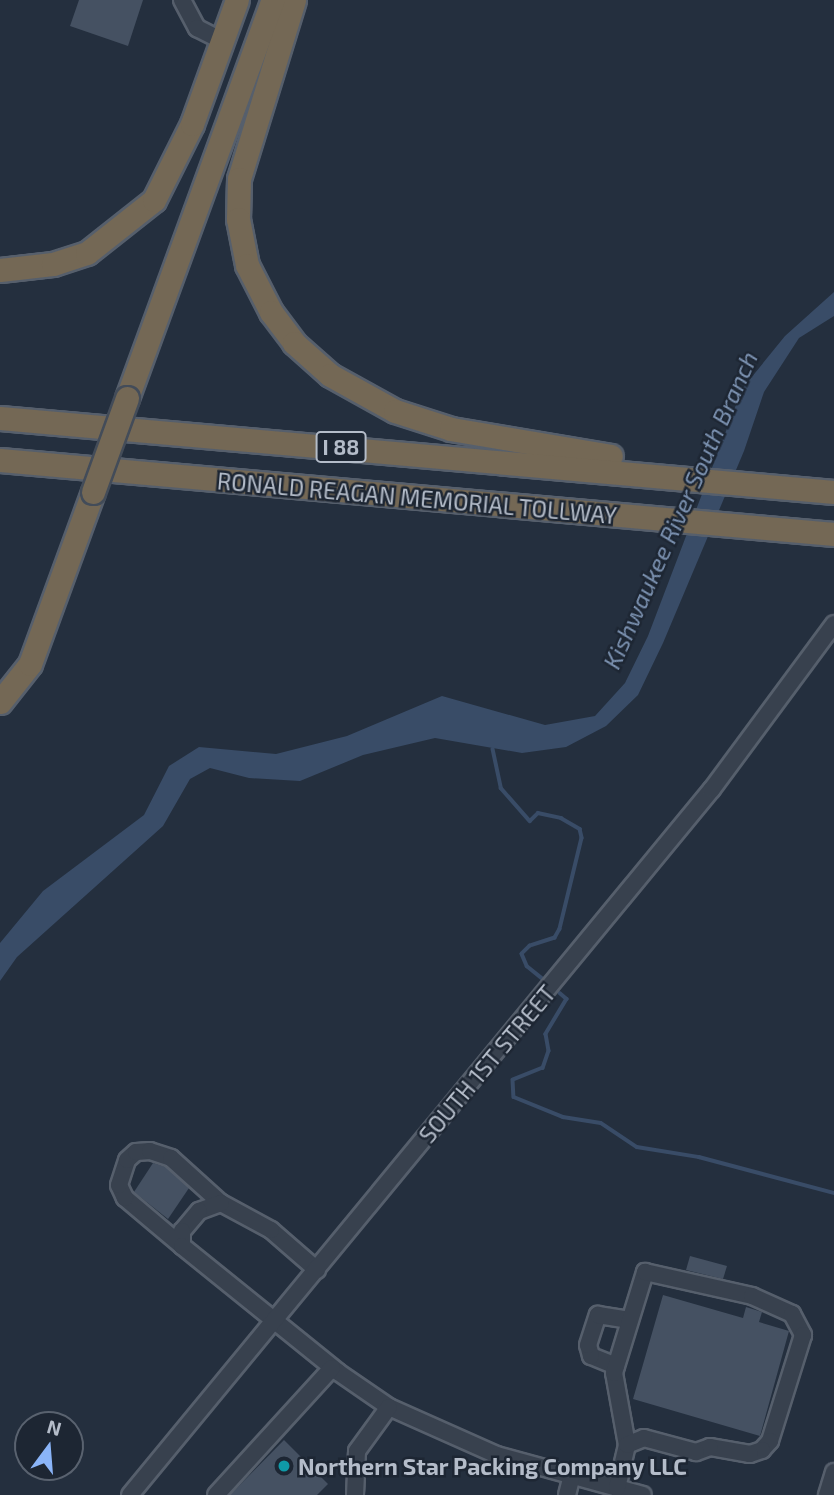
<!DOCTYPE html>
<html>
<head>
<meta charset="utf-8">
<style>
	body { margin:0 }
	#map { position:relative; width:834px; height:1495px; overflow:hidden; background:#242f3e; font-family:"Exo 2",sans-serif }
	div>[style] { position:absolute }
	.water>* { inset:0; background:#394c67 }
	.stream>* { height:3.5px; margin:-1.75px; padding:0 1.75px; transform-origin:1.75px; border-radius:1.75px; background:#394c67 }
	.building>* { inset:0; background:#455162 }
	.roads { filter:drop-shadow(2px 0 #565f6c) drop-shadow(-2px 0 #565f6c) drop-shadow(0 2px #565f6c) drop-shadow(0 -2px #565f6c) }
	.minor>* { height:16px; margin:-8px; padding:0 8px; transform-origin:8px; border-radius:8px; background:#38414e }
	.highway>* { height:23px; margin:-11.5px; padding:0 11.5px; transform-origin:11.5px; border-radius:11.5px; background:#746855 }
	.bridges { filter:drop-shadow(2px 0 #434c59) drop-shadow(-2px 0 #434c59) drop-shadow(0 2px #434c59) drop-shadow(0 -2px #434c59) }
	.highway-bridge>* { height:23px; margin:-11.5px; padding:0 11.5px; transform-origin:11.5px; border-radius:11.5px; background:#746855 }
	.dots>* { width:19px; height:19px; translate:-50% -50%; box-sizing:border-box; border:4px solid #1d2633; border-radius:50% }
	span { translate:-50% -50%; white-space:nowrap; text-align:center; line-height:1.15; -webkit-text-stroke:5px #1d2633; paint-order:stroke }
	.shield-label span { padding:2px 5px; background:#1d2633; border:2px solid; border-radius:5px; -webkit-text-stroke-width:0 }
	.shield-label { font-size:21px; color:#b4bcc9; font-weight:700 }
	.street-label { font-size:23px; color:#b4bcc9 }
	.poi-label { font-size:23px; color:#b4bcc9; font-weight:700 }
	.left { translate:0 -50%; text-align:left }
	.water-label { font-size:24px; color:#7c92b1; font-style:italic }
	.north { position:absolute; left:14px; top:1411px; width:70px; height:70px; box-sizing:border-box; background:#1d2633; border:2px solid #59626f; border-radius:50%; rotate:16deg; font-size:19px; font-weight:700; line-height:28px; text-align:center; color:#b4bcc9 }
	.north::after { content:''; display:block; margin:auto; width:24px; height:32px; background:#8ab4f8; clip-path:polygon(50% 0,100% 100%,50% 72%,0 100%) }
</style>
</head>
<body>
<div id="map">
	<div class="water">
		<i style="clip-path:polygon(834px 292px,834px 316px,799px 338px,764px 392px,744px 451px,663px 643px,638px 695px,606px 726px,566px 747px,522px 753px,435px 738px,363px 755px,300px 781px,249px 778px,210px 768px,190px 779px,163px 826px,17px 957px,0 981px,0 943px,43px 891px,144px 815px,169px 766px,199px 747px,276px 754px,347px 736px,442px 696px,545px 725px,595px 716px,625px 683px,648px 636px,742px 389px,785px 336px)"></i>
	</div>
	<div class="stream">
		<i style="left:493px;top:749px;width:40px;rotate:78deg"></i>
		<i style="left:501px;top:788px;width:44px;rotate:48.7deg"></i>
		<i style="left:530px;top:821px;width:11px;rotate:-45deg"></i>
		<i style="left:538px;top:813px;width:24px;rotate:12deg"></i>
		<i style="left:561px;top:818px;width:22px;rotate:30deg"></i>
		<i style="left:580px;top:829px;width:9px;rotate:77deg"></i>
		<i style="left:582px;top:838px;width:94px;rotate:103.6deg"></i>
		<i style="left:560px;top:929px;width:10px;rotate:119deg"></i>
		<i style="left:555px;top:938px;width:26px;rotate:162deg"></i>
		<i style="left:530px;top:946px;width:11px;rotate:135deg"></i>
		<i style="left:522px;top:954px;width:13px;rotate:67deg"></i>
		<i style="left:527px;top:966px;width:22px;rotate:39deg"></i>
		<i style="left:560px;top:993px;width:9px;rotate:41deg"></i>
		<i style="left:567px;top:999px;width:41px;rotate:121deg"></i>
		<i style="left:546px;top:1034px;width:17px;rotate:80deg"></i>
		<i style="left:549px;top:1051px;width:18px;rotate:109deg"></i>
		<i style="left:543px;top:1068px;width:32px;rotate:158deg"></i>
		<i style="left:513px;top:1080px;width:17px;rotate:87deg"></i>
		<i style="left:514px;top:1097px;width:53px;rotate:22.2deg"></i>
		<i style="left:563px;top:1117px;width:38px;rotate:9deg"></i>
		<i style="left:601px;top:1123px;width:43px;rotate:33.7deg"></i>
		<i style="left:637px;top:1147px;width:63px;rotate:9.2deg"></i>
		<i style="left:699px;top:1157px;width:140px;rotate:14.9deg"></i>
	</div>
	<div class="building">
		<i style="clip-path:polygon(79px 0,143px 0,128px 46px,70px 26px)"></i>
		<i style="clip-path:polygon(153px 1163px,166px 1167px,189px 1188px,168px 1219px,134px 1192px)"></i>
		<i style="clip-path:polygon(690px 1256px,727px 1266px,723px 1279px,686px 1270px)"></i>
		<i style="clip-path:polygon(663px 1295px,743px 1318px,746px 1307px,762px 1312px,759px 1322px,789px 1331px,760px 1436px,633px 1399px)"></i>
		<i style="clip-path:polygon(284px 1440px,328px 1484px,317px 1495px,230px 1495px)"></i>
	</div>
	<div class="roads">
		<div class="minor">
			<i style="left:182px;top:0;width:32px;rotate:62deg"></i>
			<i style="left:197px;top:28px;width:28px;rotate:27deg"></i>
			<i style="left:182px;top:1246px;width:75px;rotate:-139.9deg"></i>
			<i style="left:125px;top:1198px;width:14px;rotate:-115deg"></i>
			<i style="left:119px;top:1185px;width:26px;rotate:-72deg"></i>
			<i style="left:127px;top:1160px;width:12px;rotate:-42deg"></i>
			<i style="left:136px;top:1152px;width:14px;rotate:-4deg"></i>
			<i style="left:150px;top:1151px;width:22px;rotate:18deg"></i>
			<i style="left:171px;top:1158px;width:67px;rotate:42deg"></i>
			<i style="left:317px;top:1270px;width:61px;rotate:-139deg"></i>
			<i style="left:271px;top:1230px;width:57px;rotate:-151.6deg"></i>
			<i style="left:221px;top:1203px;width:23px;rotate:160deg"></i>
			<i style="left:199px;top:1211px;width:26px;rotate:130deg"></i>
			<i style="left:182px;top:1231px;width:15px;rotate:90deg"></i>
			<i style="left:182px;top:1246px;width:201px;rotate:38.9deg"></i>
			<i style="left:338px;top:1372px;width:62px;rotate:34.5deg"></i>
			<i style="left:389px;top:1407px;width:118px;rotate:24deg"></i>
			<i style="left:497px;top:1455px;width:151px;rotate:15.3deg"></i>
			<i style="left:616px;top:1366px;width:27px;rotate:-158deg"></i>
			<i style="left:591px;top:1356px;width:11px;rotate:-105deg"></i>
			<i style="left:588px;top:1345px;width:32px;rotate:-72deg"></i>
			<i style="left:598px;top:1315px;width:32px;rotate:9deg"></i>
			<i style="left:617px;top:1488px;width:44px;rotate:-76.9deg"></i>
			<i style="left:627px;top:1445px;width:73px;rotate:-100.2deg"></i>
			<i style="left:614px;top:1373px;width:106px;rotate:-72.9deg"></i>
			<i style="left:645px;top:1272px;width:110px;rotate:12.6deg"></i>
			<i style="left:752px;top:1296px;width:44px;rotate:24.2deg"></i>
			<i style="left:792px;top:1314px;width:24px;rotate:62deg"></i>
			<i style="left:803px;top:1335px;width:111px;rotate:107.3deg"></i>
			<i style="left:770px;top:1441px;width:12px;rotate:132deg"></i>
			<i style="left:762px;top:1450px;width:13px;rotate:162deg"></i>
			<i style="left:750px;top:1454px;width:41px;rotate:-170.1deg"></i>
			<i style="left:710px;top:1447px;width:15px;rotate:160deg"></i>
			<i style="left:696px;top:1452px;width:54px;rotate:-164.9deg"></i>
			<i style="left:644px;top:1438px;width:18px;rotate:158deg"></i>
			<i style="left:130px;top:1495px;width:915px;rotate:-50.5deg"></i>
			<i style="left:712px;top:789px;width:205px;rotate:-53.5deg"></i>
			<i style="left:216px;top:1495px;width:172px;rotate:-47.6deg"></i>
			<i style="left:355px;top:1495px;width:44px;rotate:-87.4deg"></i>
			<i style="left:357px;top:1451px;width:54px;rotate:-54deg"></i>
			<i style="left:567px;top:1495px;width:21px;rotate:-76deg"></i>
			<i style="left:827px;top:1495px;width:24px;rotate:-73deg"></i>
		</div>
		<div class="highway">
			<i style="left:294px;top:0;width:187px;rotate:107.1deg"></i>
			<i style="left:239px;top:179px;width:40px;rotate:91.4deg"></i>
			<i style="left:238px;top:219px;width:47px;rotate:78.9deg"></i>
			<i style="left:247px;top:265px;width:53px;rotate:62.9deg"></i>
			<i style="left:271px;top:312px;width:39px;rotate:53deg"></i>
			<i style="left:294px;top:343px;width:48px;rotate:41.6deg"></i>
			<i style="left:330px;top:375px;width:74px;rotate:29deg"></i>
			<i style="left:395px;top:411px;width:59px;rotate:17.8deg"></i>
			<i style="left:451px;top:429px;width:162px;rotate:9.6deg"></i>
			<i style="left:0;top:270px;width:53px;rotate:-6.5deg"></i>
			<i style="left:53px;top:264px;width:36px;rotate:-18deg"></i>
			<i style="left:87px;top:253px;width:85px;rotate:-38.3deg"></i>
			<i style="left:154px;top:200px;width:85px;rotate:-63.4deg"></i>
			<i style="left:192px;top:124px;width:132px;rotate:-70.1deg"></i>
			<i style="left:127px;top:398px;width:424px;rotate:-69.9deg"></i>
			<i style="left:0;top:418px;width:837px;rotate:5.07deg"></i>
			<i style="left:0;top:460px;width:837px;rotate:5.07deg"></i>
			<i style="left:0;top:702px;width:48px;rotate:-51.7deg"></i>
			<i style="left:30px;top:664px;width:183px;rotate:-69.9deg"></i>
		</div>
	</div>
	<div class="bridges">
		<div class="highway-bridge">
			<i style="left:93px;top:492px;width:100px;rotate:-70.1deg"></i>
		</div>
	</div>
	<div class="dots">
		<i style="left:284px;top:1466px;background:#0f9aa8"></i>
	</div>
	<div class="shield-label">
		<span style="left:341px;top:447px">I 88</span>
	</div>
	<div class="street-label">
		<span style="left:417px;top:498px;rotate:5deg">RONALD REAGAN MEMORIAL TOLLWAY</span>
		<span style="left:487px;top:1064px;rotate:-50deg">SOUTH 1ST STREET</span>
	</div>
	<div class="poi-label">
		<span class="left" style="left:298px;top:1466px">Northern Star Packing Company LLC</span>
	</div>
	<div class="water-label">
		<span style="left:680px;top:510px;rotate:-66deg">Kishwaukee River South Branch</span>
	</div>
	<div class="north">N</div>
</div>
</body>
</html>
